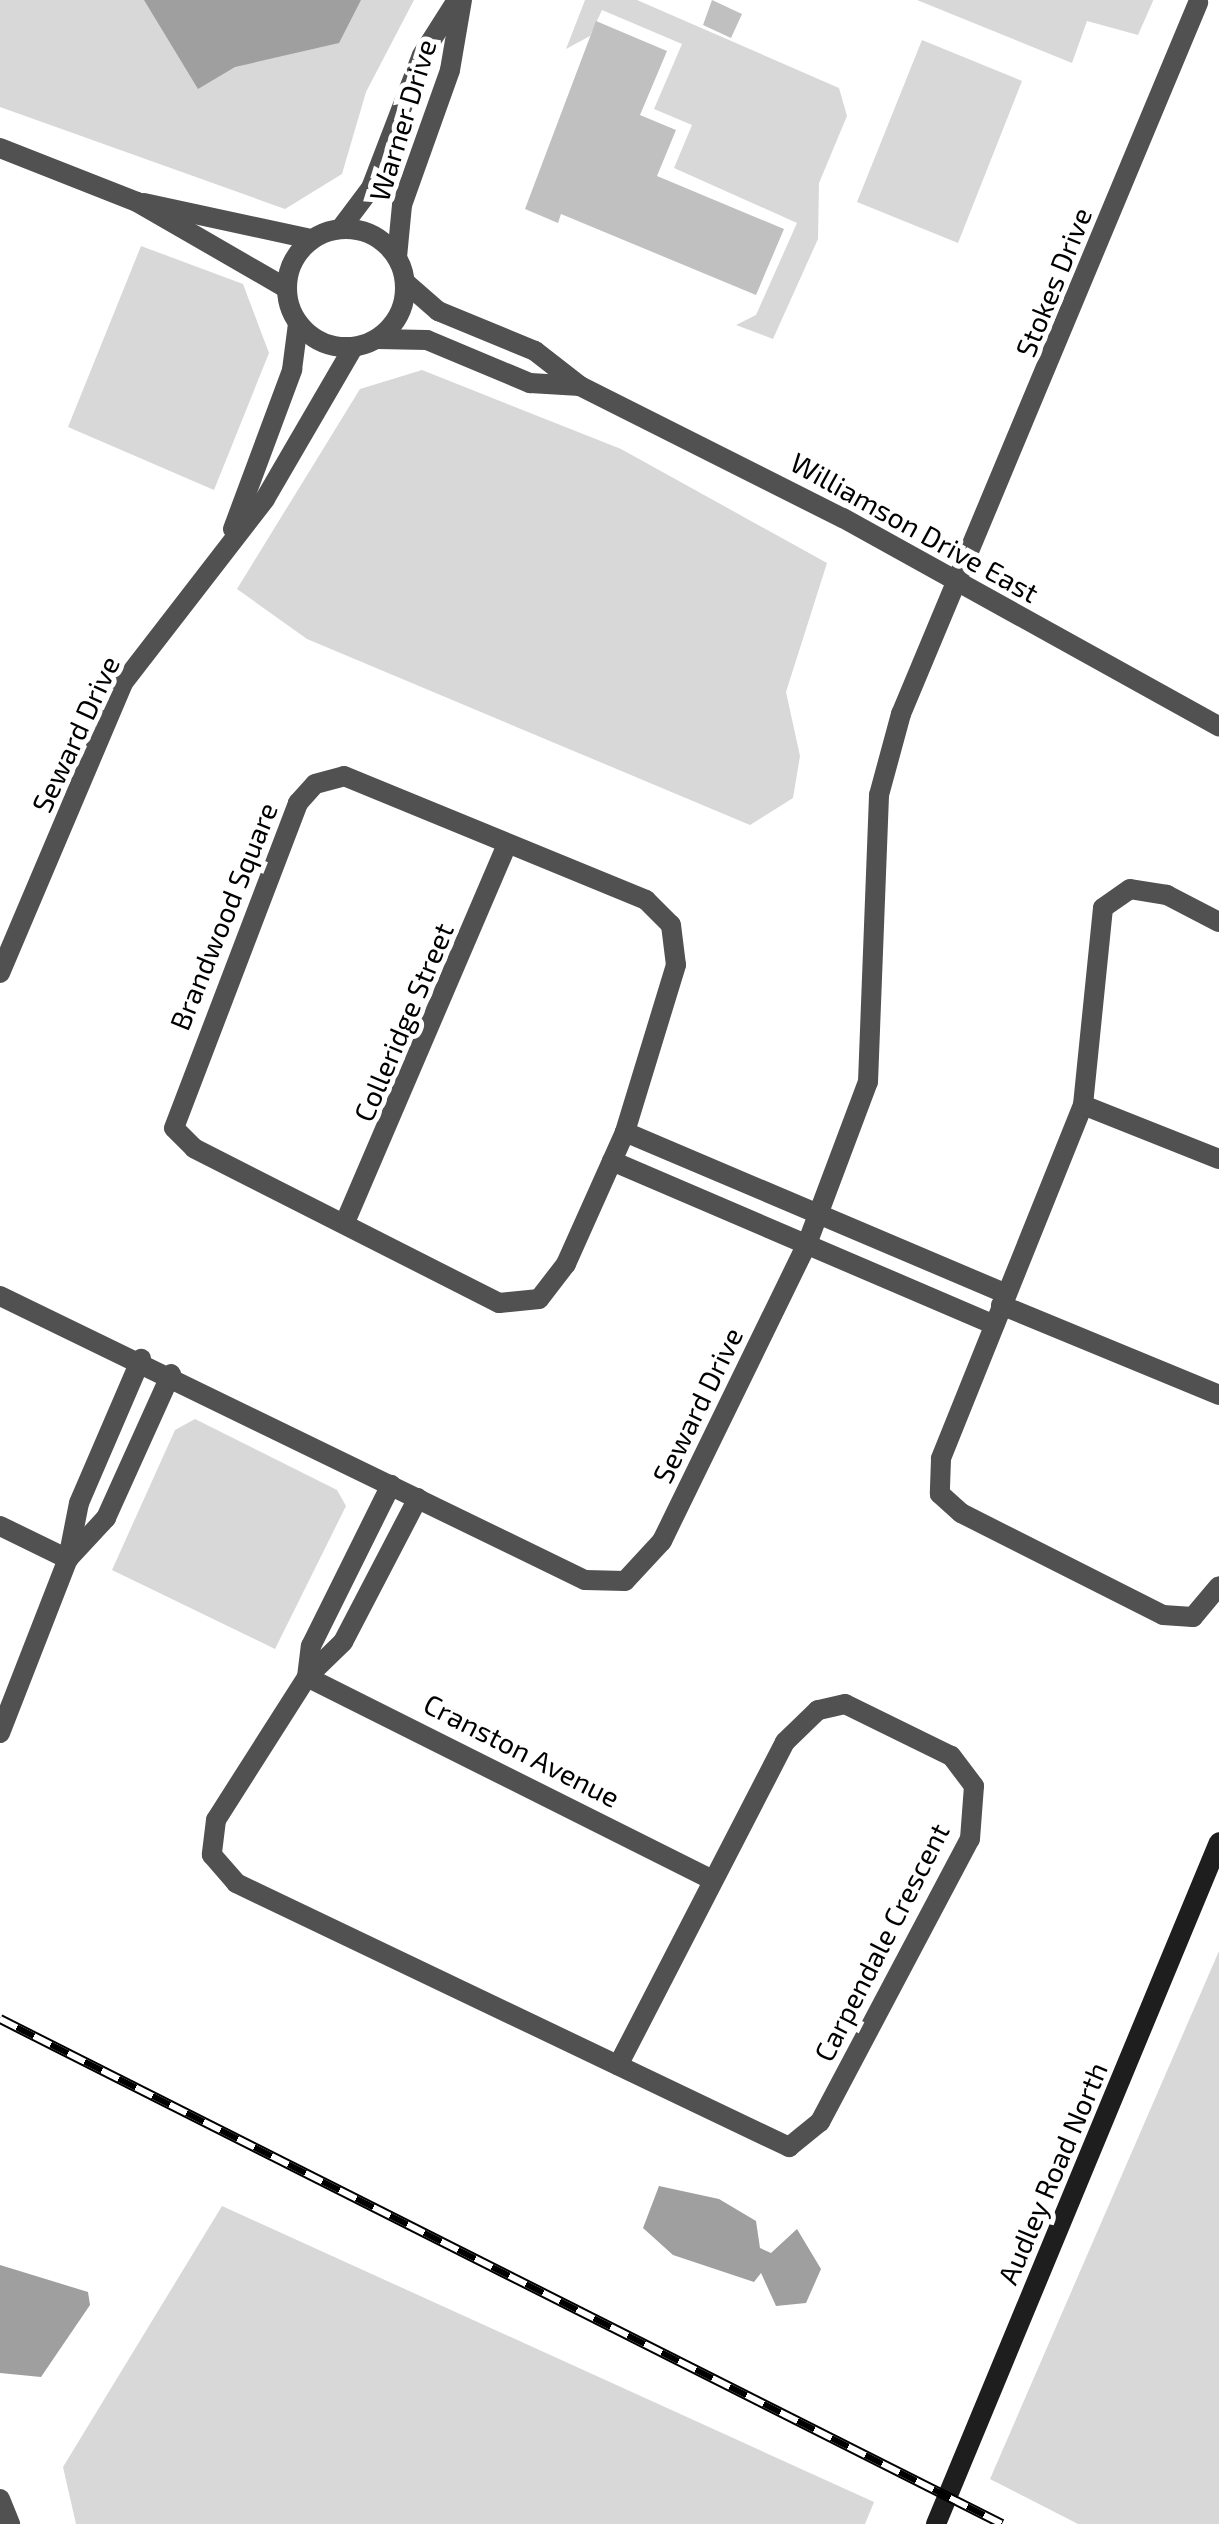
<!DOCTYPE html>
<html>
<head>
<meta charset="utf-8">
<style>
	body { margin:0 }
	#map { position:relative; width:1219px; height:2524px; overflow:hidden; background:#fff; font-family:"Exo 2",sans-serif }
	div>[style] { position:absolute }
	.green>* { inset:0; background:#d8d8d8 }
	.water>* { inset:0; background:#9f9f9f }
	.building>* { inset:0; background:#c0c0c0 }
	.street>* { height:20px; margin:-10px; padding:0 10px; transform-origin:10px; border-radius:10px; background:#515151 }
	.street>.ring { margin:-10px; padding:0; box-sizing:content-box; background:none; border:20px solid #515151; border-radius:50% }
	.secondary>* { height:20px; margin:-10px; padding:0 10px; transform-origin:10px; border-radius:10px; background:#1e1e1e }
	.rail>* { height:10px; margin-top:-5px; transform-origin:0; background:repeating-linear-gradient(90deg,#fff 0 19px,#000 0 38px); box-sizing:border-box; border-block:2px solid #000 }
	span { translate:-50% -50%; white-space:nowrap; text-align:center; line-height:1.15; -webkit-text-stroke:10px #fff; paint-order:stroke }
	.street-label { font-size:28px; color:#000 }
</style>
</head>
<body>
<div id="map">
	<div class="green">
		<i style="clip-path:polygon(0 0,414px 0,366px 92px,342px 174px,285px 209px,0 107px)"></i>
		<i style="clip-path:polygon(585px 0,637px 0,839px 88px,847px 116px,819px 183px,818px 239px,773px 339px,736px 325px,756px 315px,797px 223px,674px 168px,692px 125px,654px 109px,682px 44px,602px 10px,590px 36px,566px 49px)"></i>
		<i style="clip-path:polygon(917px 0,1153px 0,1153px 1px,1138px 35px,1087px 21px,1072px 63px)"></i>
		<i style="clip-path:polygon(922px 40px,1022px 81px,958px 243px,857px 202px)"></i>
		<i style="clip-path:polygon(141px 246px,243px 284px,269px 353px,214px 490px,68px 427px)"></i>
		<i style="clip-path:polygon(422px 370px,621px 449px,827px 563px,786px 692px,800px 756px,793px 798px,750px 825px,307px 639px,237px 589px,360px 389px)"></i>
		<i style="clip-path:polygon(195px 1419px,337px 1490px,346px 1506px,275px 1649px,112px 1570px,175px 1430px)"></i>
		<i style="clip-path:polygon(1219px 1951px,1219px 2524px,1078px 2524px,990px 2479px)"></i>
		<i style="clip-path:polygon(222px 2206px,874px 2502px,865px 2524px,76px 2524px,63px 2467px)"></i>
	</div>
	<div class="water">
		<i style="clip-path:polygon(144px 0,361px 0,339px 43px,235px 67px,198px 89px)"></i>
		<i style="clip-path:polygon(659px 2186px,719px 2199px,756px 2221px,760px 2248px,771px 2253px,797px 2229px,821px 2269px,806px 2303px,776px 2306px,761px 2273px,754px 2282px,673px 2255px,643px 2228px)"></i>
		<i style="clip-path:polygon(0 2265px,88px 2292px,90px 2305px,41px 2377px,0 2373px)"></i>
	</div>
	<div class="building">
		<i style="clip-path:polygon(712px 0,742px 14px,731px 38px,703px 25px)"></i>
		<i style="clip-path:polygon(596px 21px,667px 51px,640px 115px,676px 130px,657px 176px,784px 229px,756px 295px,561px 214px,558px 223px,525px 209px)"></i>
	</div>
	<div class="street">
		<i style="left:0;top:148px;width:147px;rotate:21.5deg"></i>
		<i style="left:137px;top:202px;width:172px;rotate:30deg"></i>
		<i style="left:144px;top:203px;width:171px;rotate:12.2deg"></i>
		<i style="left:341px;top:228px;width:50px;rotate:-53.1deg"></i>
		<i style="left:371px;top:188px;width:142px;rotate:-69deg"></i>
		<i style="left:422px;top:55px;width:65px;rotate:-57.5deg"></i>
		<i class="ring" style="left:287px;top:229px;width:98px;height:98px"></i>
		<i style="left:397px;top:257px;width:52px;rotate:-84.5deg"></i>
		<i style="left:402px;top:205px;width:143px;rotate:-70.4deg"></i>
		<i style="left:450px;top:70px;width:71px;rotate:-80.3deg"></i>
		<i style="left:406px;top:283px;width:43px;rotate:41.2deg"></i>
		<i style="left:438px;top:311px;width:105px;rotate:22.4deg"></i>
		<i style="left:535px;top:351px;width:57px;rotate:37.9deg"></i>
		<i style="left:580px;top:386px;width:294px;rotate:26.7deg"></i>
		<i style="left:843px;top:518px;width:430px;rotate:29deg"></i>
		<i style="left:378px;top:339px;width:49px;rotate:1.2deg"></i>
		<i style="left:427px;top:340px;width:112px;rotate:22.7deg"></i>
		<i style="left:530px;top:383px;width:50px;rotate:3.4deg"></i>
		<i style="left:233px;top:529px;width:170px;rotate:-69.6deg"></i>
		<i style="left:292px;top:370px;width:46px;rotate:-82.6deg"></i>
		<i style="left:344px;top:776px;width:326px;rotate:22.3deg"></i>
		<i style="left:646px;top:900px;width:35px;rotate:45deg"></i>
		<i style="left:671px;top:925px;width:40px;rotate:82.9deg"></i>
		<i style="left:676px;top:965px;width:175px;rotate:107deg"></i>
		<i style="left:625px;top:1132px;width:145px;rotate:114.1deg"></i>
		<i style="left:566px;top:1264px;width:44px;rotate:127.6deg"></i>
		<i style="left:539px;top:1299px;width:40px;rotate:174.3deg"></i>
		<i style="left:499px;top:1303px;width:342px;rotate:-153.1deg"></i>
		<i style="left:194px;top:1148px;width:28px;rotate:-135deg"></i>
		<i style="left:174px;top:1128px;width:348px;rotate:-69.1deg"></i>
		<i style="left:298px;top:803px;width:25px;rotate:-48deg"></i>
		<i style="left:315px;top:784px;width:30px;rotate:-15deg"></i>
		<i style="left:1219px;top:922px;width:59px;rotate:-152.6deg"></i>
		<i style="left:1167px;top:895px;width:37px;rotate:-171deg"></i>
		<i style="left:1130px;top:889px;width:33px;rotate:145deg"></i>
		<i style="left:1103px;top:908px;width:198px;rotate:95.8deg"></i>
		<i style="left:1083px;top:1105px;width:381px;rotate:111.9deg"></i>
		<i style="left:941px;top:1459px;width:35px;rotate:92deg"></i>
		<i style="left:940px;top:1494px;width:28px;rotate:42deg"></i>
		<i style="left:961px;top:1513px;width:226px;rotate:26.8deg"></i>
		<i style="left:1163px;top:1615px;width:30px;rotate:4deg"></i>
		<i style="left:1193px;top:1617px;width:40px;rotate:-50deg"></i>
		<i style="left:0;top:973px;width:315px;rotate:-67deg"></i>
		<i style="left:123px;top:683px;width:232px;rotate:-52.3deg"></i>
		<i style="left:265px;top:499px;width:175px;rotate:-59.8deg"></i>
		<i style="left:1083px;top:1105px;width:146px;rotate:21.7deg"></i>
		<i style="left:625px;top:1132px;width:414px;rotate:23deg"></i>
		<i style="left:612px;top:1161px;width:416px;rotate:23.2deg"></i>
		<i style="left:346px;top:1220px;width:408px;rotate:-66.8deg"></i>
		<i style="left:0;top:1296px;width:650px;rotate:25.9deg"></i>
		<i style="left:585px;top:1580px;width:40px;rotate:1.4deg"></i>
		<i style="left:625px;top:1581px;width:54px;rotate:-47.2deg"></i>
		<i style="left:662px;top:1541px;width:331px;rotate:-64deg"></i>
		<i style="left:807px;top:1244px;width:173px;rotate:-69.4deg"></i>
		<i style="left:868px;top:1082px;width:287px;rotate:-87.8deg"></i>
		<i style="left:879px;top:795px;width:84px;rotate:-74.8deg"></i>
		<i style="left:901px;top:714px;width:771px;rotate:-67.33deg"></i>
		<i style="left:1001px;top:1305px;width:236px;rotate:22.4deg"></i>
		<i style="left:418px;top:1498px;width:162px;rotate:117.5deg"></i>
		<i style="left:343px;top:1642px;width:50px;rotate:135.8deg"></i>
		<i style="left:307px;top:1677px;width:169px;rotate:122.5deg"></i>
		<i style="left:216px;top:1820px;width:35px;rotate:97deg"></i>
		<i style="left:212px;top:1855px;width:37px;rotate:49deg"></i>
		<i style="left:236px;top:1883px;width:613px;rotate:25.52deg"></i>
		<i style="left:789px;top:2147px;width:40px;rotate:-39deg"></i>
		<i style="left:820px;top:2122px;width:320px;rotate:-62.1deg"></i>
		<i style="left:970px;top:1839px;width:53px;rotate:-85.7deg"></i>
		<i style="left:974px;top:1786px;width:38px;rotate:-127deg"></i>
		<i style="left:951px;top:1756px;width:118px;rotate:-153.9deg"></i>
		<i style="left:845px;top:1704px;width:28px;rotate:167deg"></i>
		<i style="left:818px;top:1710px;width:46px;rotate:135.9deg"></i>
		<i style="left:785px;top:1742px;width:364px;rotate:117.3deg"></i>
		<i style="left:0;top:1526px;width:76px;rotate:25.9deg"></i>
		<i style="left:68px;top:1559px;width:56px;rotate:-47.2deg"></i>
		<i style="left:106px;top:1518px;width:158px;rotate:-65.7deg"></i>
		<i style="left:307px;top:1677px;width:449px;rotate:26.6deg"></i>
		<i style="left:307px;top:1677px;width:31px;rotate:-83deg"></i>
		<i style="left:311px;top:1646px;width:180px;rotate:-63.6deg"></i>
		<i style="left:0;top:1733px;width:187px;rotate:-68.7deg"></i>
		<i style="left:68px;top:1559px;width:57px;rotate:-78.9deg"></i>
		<i style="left:79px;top:1503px;width:157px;rotate:-66.7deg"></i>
		<i style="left:0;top:2499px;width:27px;rotate:68deg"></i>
	</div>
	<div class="secondary">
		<i style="left:936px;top:2524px;width:738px;rotate:-67.46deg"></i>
	</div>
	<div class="rail">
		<i style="left:0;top:2019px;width:1122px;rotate:26.75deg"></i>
	</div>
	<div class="street-label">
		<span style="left:402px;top:120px;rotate:-73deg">Warner Drive</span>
		<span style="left:1053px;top:282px;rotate:-68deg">Stokes Drive</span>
		<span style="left:915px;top:527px;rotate:29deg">Williamson Drive East</span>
		<span style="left:75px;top:734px;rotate:-65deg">Seward Drive</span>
		<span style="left:223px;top:916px;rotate:-68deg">Brandwood Square</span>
		<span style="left:403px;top:1022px;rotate:-67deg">Colleridge Street</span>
		<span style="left:697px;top:1405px;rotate:-64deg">Seward Drive</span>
		<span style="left:522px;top:1750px;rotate:27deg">Cranston Avenue</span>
		<span style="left:881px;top:1942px;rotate:-63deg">Carpendale Crescent</span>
		<span style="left:1052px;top:2173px;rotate:-67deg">Audley Road North</span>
	</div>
</div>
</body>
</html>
